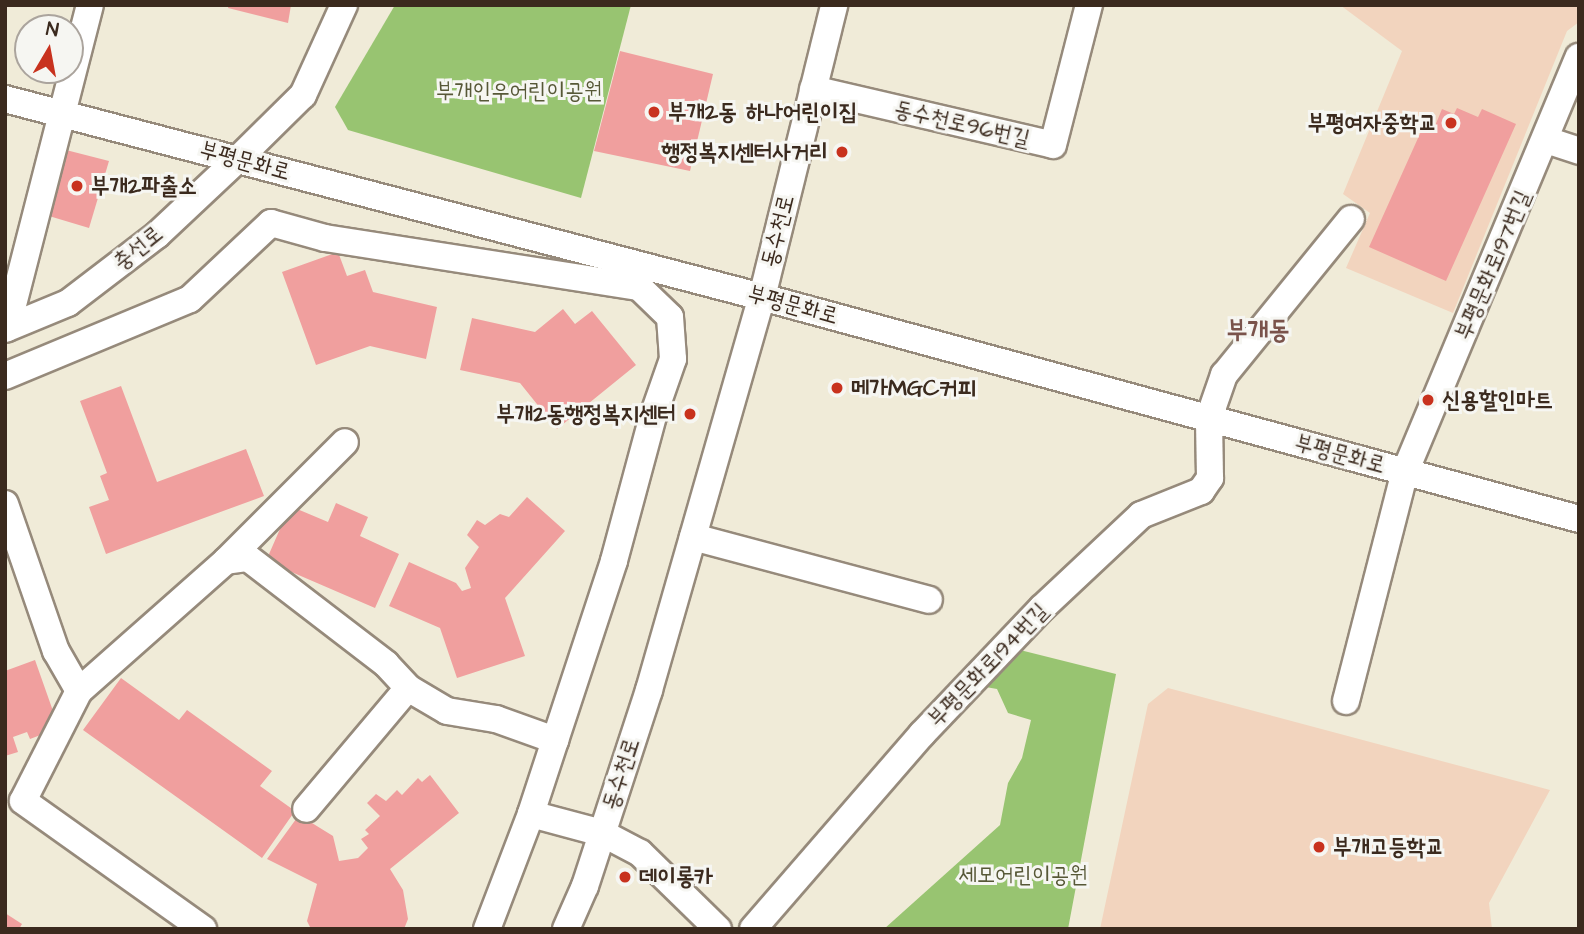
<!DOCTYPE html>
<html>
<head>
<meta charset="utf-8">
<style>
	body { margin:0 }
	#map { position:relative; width:1584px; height:934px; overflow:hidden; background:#f0ebd8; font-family:"Architects Daughter","Poor Story",sans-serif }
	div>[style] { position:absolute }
	.built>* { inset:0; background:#f2d4be }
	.green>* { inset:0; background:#98c471 }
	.building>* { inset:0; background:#f09f9e }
	.roads { filter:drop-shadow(2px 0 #968a7b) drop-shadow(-2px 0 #968a7b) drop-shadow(0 2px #968a7b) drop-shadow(0 -2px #968a7b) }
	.minor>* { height:26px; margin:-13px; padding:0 13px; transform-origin:13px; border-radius:13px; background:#fff }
	.dots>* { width:19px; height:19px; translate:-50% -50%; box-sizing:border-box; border:4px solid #f6f6f2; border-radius:50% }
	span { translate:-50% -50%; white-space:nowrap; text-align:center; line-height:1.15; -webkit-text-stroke:6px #f6f6f2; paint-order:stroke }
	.park-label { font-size:23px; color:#575837 }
	.poi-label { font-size:23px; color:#3b2a1e; font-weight:700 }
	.left { translate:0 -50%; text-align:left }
	.right { translate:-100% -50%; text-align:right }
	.street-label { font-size:23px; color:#3b2a1e }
	.quarter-label { font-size:26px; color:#7a534b; font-weight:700 }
	.frame { position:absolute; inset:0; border:7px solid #3b2a1e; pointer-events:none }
	.north { position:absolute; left:14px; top:14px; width:70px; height:70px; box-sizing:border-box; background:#f6f6f2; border:2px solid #aba49d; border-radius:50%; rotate:10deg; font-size:19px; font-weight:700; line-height:28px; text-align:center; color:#3b2a1e }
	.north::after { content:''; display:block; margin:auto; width:24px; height:32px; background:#c8321e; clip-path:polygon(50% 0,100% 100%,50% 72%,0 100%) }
</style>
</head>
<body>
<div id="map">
	<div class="built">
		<i style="clip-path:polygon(1340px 5px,1579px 5px,1579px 22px,1567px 31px,1453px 313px,1346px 268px,1370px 213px,1343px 194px,1402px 51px)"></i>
		<i style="clip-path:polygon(1168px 688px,1550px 790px,1489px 903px,1492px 929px,1100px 929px,1148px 704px)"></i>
	</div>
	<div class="green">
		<i style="clip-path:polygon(395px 5px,631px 5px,581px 198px,348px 130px,335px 107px)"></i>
		<i style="clip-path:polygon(1016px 649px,1116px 674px,1068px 929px,884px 929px,1000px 825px,1008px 783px,1022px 758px,1031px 720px,1008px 713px,997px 689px,980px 686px)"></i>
	</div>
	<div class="building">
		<i style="clip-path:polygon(229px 5px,291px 5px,288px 23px,228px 8px)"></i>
		<i style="clip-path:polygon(620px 51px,713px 74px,690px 171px,594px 151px)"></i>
		<i style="clip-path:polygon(1457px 108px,1478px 117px,1482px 109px,1516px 124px,1446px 281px,1369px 247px,1423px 127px,1433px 131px,1442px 109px,1454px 114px)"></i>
		<i style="clip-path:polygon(66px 150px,109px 161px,89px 228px,49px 216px)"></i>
		<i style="clip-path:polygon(338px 252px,347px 276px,365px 270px,373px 292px,437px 307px,426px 359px,370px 346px,316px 365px,282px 272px)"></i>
		<i style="clip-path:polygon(563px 309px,575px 324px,592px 311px,636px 365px,557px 429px,520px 383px,460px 370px,472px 318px,535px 332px)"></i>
		<i style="clip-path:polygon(121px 386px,157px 482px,246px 449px,264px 496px,106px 554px,89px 507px,109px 500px,100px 476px,107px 473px,80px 401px)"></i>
		<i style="clip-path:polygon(527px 497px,565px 531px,505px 598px,525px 656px,457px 678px,440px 628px,389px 606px,409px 562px,456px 583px,462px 591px,471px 588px,465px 568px,479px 547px,467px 535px,477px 520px,485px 525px,500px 514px,509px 517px)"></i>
		<i style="clip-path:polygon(336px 503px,368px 517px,360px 536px,399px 554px,375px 608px,266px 561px,290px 506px,328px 522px)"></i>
		<i style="clip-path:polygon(35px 660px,59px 728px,30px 739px,27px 732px,13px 737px,18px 752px,5px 756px,5px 671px)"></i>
		<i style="clip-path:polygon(121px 678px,179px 720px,187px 710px,272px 771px,260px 786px,295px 811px,262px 858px,83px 730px)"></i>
		<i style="clip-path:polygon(430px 775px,459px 813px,390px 869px,403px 890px,408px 919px,404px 929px,311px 929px,307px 921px,317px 884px,267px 859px,299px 815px,333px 836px,339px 861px,358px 858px,368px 848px,361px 839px,369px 834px,365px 830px,380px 816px,367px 803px,376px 794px,386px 801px,397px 790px,402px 795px,418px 778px,422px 782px)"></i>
		<i style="clip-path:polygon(5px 913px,22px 924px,19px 929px,5px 929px)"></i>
	</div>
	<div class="roads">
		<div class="minor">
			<i style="left:813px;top:89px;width:246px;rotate:13.1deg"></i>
			<i style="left:1053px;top:145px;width:145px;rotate:-75.6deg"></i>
			<i style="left:5px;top:99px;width:782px;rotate:14.66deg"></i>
			<i style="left:762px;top:297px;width:847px;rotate:15.2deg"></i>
			<i style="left:1546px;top:140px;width:35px;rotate:18deg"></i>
			<i style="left:7px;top:328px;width:333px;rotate:-75.6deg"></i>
			<i style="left:5px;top:329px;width:68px;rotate:-22.4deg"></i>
			<i style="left:68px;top:303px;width:112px;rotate:-37.4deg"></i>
			<i style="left:157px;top:235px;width:111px;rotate:-43.2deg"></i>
			<i style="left:238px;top:159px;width:91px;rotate:-44.6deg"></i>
			<i style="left:303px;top:95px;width:99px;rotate:-65.5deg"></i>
			<i style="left:5px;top:376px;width:200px;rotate:-22.6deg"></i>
			<i style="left:190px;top:299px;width:111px;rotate:-43.2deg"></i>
			<i style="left:271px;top:223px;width:56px;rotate:15.5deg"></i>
			<i style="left:325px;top:238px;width:318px;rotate:8.9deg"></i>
			<i style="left:639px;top:287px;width:43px;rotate:44.1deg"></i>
			<i style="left:670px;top:317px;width:42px;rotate:85.9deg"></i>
			<i style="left:673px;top:359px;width:60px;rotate:109.3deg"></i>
			<i style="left:653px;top:416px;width:150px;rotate:105.1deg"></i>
			<i style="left:614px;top:561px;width:266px;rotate:108.2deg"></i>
			<i style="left:531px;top:814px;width:73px;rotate:15deg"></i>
			<i style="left:602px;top:833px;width:43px;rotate:27.8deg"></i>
			<i style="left:640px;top:853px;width:109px;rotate:44.3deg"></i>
			<i style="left:5px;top:504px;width:156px;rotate:70.9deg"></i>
			<i style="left:56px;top:651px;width:46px;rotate:60.1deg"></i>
			<i style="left:79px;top:691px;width:196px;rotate:-41.5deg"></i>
			<i style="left:226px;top:561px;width:168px;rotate:-45deg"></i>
			<i style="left:693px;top:537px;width:244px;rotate:14.9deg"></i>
			<i style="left:226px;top:561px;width:22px;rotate:-8deg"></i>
			<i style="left:248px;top:558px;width:174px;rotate:37.5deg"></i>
			<i style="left:386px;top:664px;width:33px;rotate:47deg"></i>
			<i style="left:408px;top:688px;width:158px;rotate:130.1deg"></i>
			<i style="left:408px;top:688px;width:45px;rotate:30.5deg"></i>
			<i style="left:447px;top:711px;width:50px;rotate:9.3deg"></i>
			<i style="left:496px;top:719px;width:63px;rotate:19.6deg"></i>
			<i style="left:79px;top:691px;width:123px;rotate:117deg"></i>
			<i style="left:23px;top:801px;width:221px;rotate:35.4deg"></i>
			<i style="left:1346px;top:701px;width:236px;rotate:-75.6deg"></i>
			<i style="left:1405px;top:472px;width:450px;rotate:-67.3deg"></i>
			<i style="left:487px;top:929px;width:123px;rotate:-69.1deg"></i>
			<i style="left:566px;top:929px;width:47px;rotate:-66.2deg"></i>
			<i style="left:585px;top:886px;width:206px;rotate:-71.9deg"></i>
			<i style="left:649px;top:690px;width:409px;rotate:-74deg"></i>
			<i style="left:762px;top:297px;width:301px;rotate:-76.1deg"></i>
			<i style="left:753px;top:929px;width:258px;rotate:-49.1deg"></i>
			<i style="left:922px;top:734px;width:174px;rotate:-46.4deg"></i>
			<i style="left:1042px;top:608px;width:136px;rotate:-43.2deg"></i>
			<i style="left:1141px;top:515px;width:65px;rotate:-21.8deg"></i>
			<i style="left:1201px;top:491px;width:16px;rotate:-55deg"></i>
			<i style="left:1210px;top:478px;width:60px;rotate:-91deg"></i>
			<i style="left:1209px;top:418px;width:46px;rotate:-70.8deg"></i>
			<i style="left:1224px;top:375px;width:201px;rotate:-50.9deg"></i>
		</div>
	</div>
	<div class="dots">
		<i style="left:654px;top:112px;background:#c8321e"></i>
		<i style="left:1451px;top:123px;background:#c8321e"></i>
		<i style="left:842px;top:152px;background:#c8321e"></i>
		<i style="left:77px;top:186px;background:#c8321e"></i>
		<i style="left:837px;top:388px;background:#c8321e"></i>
		<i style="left:1428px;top:400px;background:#c8321e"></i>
		<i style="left:690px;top:414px;background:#c8321e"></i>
		<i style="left:1319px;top:847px;background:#c8321e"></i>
		<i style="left:625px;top:877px;background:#c8321e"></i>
	</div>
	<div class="park-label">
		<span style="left:519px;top:91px">부개인우어린이공원</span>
		<span style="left:1023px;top:875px">세모어린이공원</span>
	</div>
	<div class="poi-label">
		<span class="left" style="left:668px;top:112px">부개2동 하나어린이집</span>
		<span class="right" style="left:1437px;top:123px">부평여자중학교</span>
		<span class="right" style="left:828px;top:152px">행정복지센터사거리</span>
		<span class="left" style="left:91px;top:186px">부개2파출소</span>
		<span class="left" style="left:851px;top:388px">메가MGC커피</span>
		<span class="left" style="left:1442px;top:400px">신용할인마트</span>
		<span class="right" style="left:676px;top:414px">부개2동행정복지센터</span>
		<span class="left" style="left:1333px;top:847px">부개고등학교</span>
		<span class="left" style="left:639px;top:877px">데이롱카</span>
	</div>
	<div class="street-label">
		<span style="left:962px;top:124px;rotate:13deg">동수천로96번길</span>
		<span style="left:245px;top:161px;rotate:15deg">부평문화로</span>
		<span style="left:778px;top:231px;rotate:-76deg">동수천로</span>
		<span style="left:138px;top:248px;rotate:-39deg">충선로</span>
		<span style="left:1493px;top:265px;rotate:-67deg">부평문화로197번길</span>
		<span style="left:793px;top:305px;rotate:15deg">부평문화로</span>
		<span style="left:1340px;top:454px;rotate:15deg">부평문화로</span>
		<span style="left:988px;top:665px;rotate:-46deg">부평문화로194번길</span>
		<span style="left:621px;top:774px;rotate:-72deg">동수천로</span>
	</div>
	<div class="quarter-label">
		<span style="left:1258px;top:331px">부개동</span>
	</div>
	<div class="frame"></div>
	<div class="north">N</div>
</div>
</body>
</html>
